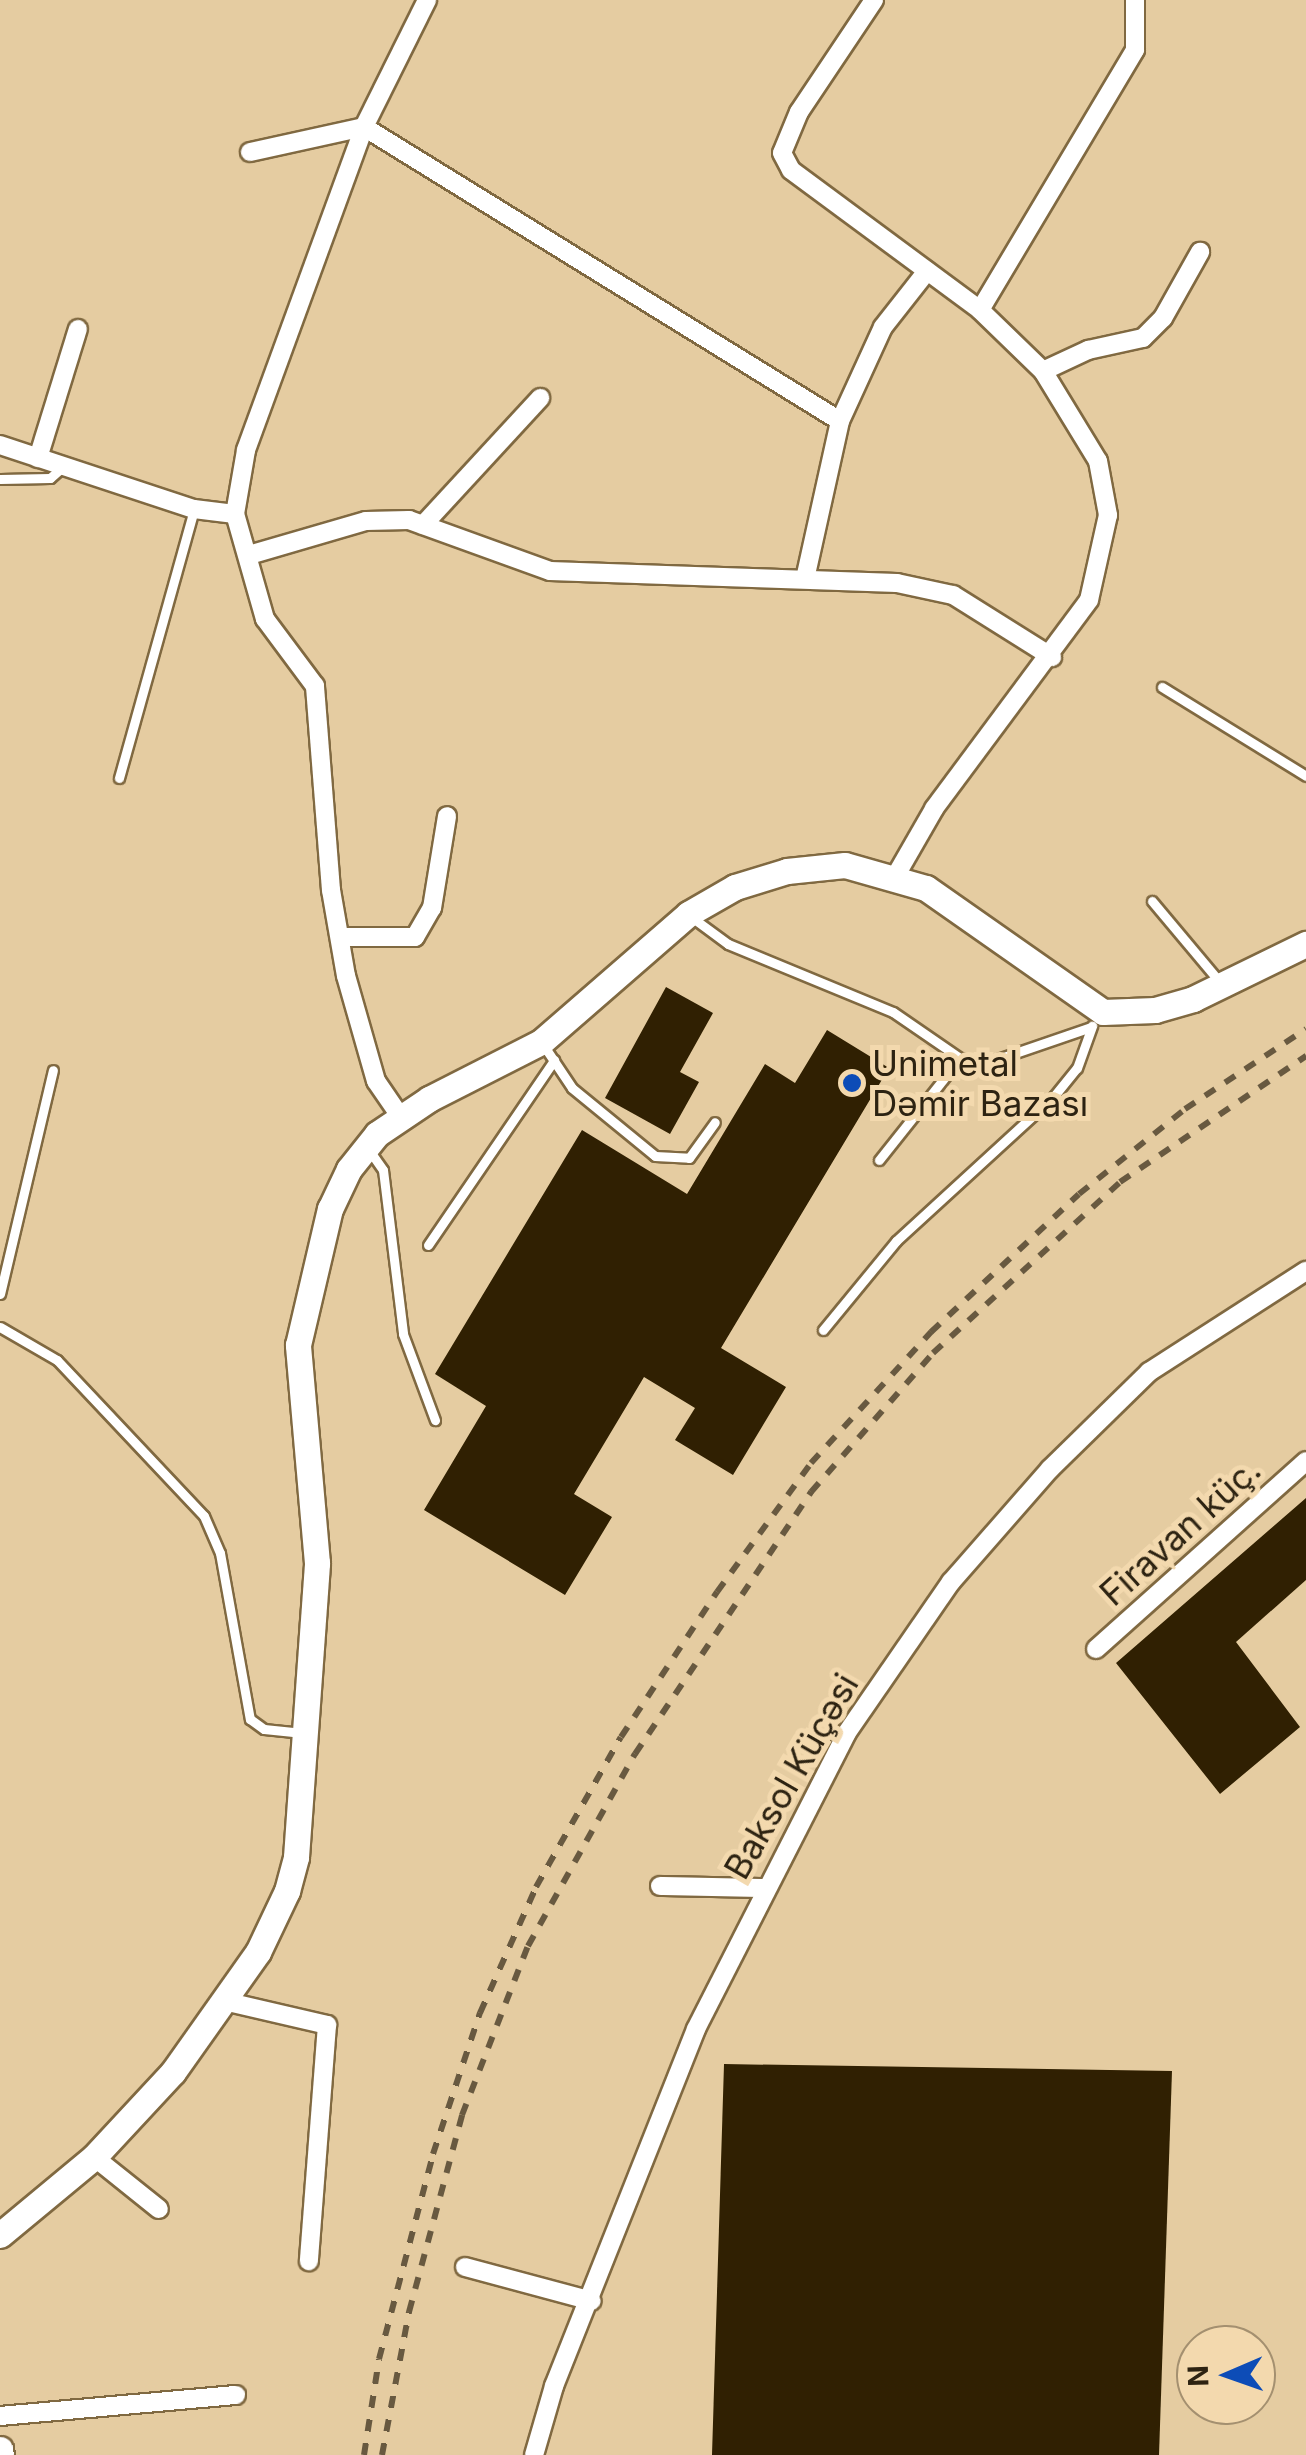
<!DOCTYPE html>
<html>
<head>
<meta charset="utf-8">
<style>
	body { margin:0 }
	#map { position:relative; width:1306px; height:2455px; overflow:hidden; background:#e5cca1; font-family:Inter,sans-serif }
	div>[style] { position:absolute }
	.building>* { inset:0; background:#302002 }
	.roads { filter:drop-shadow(2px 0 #806941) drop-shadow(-2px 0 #806941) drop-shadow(0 2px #806941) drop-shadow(0 -2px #806941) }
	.lane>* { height:9px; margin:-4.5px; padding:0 4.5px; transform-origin:4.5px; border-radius:4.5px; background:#fff }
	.street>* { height:18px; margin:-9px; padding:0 9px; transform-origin:9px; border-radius:9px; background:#fff }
	.secondary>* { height:25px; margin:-12.5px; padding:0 12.5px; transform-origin:12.5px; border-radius:12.5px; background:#fff }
	.rail>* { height:6px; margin-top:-3px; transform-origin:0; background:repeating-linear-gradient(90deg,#685940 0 12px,transparent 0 24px) }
	.dots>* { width:28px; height:28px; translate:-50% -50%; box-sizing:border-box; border:5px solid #f3d9ae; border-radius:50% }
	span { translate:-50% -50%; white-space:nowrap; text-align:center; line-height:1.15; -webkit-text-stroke:10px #f3d9ae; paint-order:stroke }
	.poi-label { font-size:35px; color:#2d2312 }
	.left { translate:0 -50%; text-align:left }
	.street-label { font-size:35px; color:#2d2312 }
	.north { position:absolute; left:1176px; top:2325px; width:100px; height:100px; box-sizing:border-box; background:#f3d9ae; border:2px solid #a49070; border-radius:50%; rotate:268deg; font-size:28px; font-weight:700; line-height:40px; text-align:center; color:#2d2312 }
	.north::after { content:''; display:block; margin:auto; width:35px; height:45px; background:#0d4cb7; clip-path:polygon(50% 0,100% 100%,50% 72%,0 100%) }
</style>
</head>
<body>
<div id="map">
	<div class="building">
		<i style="clip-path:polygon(666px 987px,713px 1013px,680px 1072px,699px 1082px,670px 1134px,605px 1098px)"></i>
		<i style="clip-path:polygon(827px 1030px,889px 1068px,721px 1348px,786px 1387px,733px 1475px,675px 1440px,695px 1408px,644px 1377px,574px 1494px,612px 1517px,565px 1595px,424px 1510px,486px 1406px,435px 1374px,582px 1130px,687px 1194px,765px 1064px,795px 1083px)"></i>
		<i style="clip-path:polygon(1306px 1498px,1306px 1580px,1236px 1642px,1300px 1727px,1220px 1794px,1116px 1663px)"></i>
		<i style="clip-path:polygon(724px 2064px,1172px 2071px,1159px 2455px,712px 2455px)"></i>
	</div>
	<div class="roads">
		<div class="lane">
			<i style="left:0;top:479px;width:50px;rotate:-1.1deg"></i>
			<i style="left:50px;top:478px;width:18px;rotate:-41deg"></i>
			<i style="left:1162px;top:687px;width:169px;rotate:31.7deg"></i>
			<i style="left:119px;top:778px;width:279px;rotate:-74.4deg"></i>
			<i style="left:1152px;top:901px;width:104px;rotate:50.1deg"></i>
			<i style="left:690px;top:916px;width:47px;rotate:36.4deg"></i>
			<i style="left:728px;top:944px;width:178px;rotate:22.4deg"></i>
			<i style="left:893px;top:1012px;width:81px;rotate:34.5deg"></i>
			<i style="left:960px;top:1058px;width:26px;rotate:11deg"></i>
			<i style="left:986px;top:1063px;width:111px;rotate:-18.9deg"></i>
			<i style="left:544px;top:1046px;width:50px;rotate:56.3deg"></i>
			<i style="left:572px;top:1088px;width:107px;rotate:39.3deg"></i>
			<i style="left:655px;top:1156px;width:34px;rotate:3deg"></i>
			<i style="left:689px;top:1158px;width:44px;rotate:-54.2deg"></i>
			<i style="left:369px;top:1150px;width:24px;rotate:55deg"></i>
			<i style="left:383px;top:1170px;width:165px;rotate:83deg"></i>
			<i style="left:403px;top:1334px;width:92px;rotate:69.6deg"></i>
			<i style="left:879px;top:1160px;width:130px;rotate:-51.5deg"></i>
			<i style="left:428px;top:1245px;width:224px;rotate:-55.7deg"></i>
			<i style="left:0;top:1294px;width:230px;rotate:-76.7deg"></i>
			<i style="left:0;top:1327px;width:66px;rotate:30.1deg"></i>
			<i style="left:57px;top:1360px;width:214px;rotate:46.7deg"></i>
			<i style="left:204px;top:1516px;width:40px;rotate:66.6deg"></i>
			<i style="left:220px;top:1553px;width:169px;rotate:79.8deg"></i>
			<i style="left:250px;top:1719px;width:17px;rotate:36deg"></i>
			<i style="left:264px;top:1729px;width:39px;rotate:6deg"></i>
			<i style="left:823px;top:1330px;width:115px;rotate:-50.6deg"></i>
			<i style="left:896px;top:1241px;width:214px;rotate:-42.5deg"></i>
			<i style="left:1054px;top:1096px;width:36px;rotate:-51deg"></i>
			<i style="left:1077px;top:1068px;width:45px;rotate:-70.3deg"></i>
		</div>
		<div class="street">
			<i style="left:874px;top:0;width:135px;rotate:123.8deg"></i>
			<i style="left:799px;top:112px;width:44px;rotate:112.5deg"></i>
			<i style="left:782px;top:153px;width:19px;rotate:62deg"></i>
			<i style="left:791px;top:170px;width:235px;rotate:36.5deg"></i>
			<i style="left:980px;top:310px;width:88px;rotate:44.1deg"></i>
			<i style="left:1043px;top:371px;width:105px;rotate:58.6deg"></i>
			<i style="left:1098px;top:461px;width:55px;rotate:79.5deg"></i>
			<i style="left:1108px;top:515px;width:87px;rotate:102.6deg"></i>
			<i style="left:1089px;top:600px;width:260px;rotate:126.6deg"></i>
			<i style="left:934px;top:809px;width:76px;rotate:119.9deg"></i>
			<i style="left:250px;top:152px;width:117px;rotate:-12.4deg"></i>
			<i style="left:364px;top:127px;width:559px;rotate:31.7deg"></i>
			<i style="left:980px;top:310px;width:303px;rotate:-59.2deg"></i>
			<i style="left:1135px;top:50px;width:50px;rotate:-90deg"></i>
			<i style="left:1043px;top:371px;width:50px;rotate:-25deg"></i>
			<i style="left:1088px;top:350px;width:56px;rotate:-12.3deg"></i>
			<i style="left:1143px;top:338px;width:28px;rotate:-45deg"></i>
			<i style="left:1163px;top:318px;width:76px;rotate:-60.7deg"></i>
			<i style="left:0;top:445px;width:204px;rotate:18.3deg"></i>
			<i style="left:194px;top:509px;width:41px;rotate:7deg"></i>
			<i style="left:38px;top:458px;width:135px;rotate:-72.8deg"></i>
			<i style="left:423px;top:525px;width:173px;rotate:-47.3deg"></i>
			<i style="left:249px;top:555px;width:122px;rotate:-16.2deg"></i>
			<i style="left:366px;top:521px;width:43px;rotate:-1.3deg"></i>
			<i style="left:409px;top:520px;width:150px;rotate:19.9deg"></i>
			<i style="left:550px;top:571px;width:347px;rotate:2deg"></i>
			<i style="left:897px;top:583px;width:57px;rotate:12.1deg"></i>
			<i style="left:953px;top:595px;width:117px;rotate:32.1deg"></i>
			<i style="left:805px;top:579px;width:162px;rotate:-77.5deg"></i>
			<i style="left:840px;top:421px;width:103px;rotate:-65.4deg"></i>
			<i style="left:883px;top:327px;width:71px;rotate:-51.8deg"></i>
			<i style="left:342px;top:937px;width:73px"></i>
			<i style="left:415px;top:937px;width:34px;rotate:-60deg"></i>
			<i style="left:432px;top:908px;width:93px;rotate:-80.7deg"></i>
			<i style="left:400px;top:1116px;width:42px;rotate:-124.4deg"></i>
			<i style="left:376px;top:1081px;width:109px;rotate:-105.9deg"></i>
			<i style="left:346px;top:976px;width:87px;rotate:-99.9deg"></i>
			<i style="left:331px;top:890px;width:205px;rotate:-94.5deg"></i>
			<i style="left:315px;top:686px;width:84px;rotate:-126.7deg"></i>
			<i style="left:265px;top:619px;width:109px;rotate:-105.9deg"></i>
			<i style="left:235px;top:514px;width:65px;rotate:-80.2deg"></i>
			<i style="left:246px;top:450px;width:344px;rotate:-69.9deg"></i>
			<i style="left:364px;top:127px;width:142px;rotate:-63.6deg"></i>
			<i style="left:1096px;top:1649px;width:282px;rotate:-41.8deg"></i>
			<i style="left:660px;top:1886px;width:104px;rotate:1.1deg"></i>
			<i style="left:224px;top:2001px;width:106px;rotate:13.1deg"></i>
			<i style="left:327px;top:2025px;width:237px;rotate:94.4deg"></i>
			<i style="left:94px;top:2157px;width:83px;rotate:38.7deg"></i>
			<i style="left:465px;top:2267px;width:131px;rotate:15deg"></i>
			<i style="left:0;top:2416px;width:237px;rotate:-5.1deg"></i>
			<i style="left:534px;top:2455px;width:72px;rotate:-73.8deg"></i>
			<i style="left:554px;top:2386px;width:384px;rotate:-68.3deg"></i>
			<i style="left:696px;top:2029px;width:331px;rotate:-63deg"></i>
			<i style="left:846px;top:1734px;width:185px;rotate:-55.4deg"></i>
			<i style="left:951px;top:1582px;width:150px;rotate:-48.8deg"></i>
			<i style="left:1050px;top:1469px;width:139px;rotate:-44.4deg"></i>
			<i style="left:1149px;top:1372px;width:187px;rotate:-32.8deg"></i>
		</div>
		<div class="secondary">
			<i style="left:0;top:2235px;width:122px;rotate:-39.7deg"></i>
			<i style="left:94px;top:2157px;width:116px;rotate:-47.1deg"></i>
			<i style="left:173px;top:2072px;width:147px;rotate:-54.7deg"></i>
			<i style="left:258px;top:1952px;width:68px;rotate:-64.6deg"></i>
			<i style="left:287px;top:1891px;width:35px;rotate:-75deg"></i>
			<i style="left:296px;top:1857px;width:295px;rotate:-85.9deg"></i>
			<i style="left:317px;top:1563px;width:219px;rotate:-95deg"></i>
			<i style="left:298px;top:1345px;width:140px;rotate:-76.8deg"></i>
			<i style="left:330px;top:1209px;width:44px;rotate:-64.6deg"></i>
			<i style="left:349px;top:1169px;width:45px;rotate:-51.3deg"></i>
			<i style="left:377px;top:1134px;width:63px;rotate:-33.9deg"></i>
			<i style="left:429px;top:1099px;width:126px;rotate:-27deg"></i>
			<i style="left:541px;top:1042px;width:195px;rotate:-41deg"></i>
			<i style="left:688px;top:914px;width:54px;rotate:-29.9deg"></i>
			<i style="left:735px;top:887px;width:54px;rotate:-17.1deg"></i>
			<i style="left:787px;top:871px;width:58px;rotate:-5.9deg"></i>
			<i style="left:845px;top:865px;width:84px;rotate:15.9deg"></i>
			<i style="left:926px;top:888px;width:216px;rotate:35deg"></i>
			<i style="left:1103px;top:1012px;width:52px;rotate:-2.2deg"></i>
			<i style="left:1155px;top:1010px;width:40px;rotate:-16deg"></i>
			<i style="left:1193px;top:999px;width:126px;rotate:-26deg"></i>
			<i style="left:0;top:2449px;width:6px;rotate:81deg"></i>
		</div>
	</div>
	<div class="rail">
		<i style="left:364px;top:2455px;width:97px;rotate:-81.1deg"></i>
		<i style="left:379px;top:2359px;width:212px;rotate:-75.2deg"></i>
		<i style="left:433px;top:2154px;width:149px;rotate:-71.6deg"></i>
		<i style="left:480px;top:2013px;width:138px;rotate:-66deg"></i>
		<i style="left:536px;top:1887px;width:172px;rotate:-60.5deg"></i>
		<i style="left:621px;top:1737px;width:174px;rotate:-56.5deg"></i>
		<i style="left:717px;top:1592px;width:160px;rotate:-53.9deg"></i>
		<i style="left:811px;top:1463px;width:178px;rotate:-47.5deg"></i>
		<i style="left:931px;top:1332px;width:202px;rotate:-43deg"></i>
		<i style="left:1079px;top:1194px;width:136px;rotate:-38.7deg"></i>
		<i style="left:1185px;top:1109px;width:145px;rotate:-33.5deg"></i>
		<i style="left:382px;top:2455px;width:146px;rotate:-79.3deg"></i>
		<i style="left:409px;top:2312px;width:204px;rotate:-74.9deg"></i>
		<i style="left:462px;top:2115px;width:181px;rotate:-68.7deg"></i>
		<i style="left:528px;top:1946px;width:220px;rotate:-60.9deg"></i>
		<i style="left:635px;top:1754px;width:316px;rotate:-56.1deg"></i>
		<i style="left:811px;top:1492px;width:185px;rotate:-48.7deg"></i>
		<i style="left:933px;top:1353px;width:253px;rotate:-42.4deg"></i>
		<i style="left:1120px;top:1182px;width:225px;rotate:-34.1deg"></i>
	</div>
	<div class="dots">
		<i style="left:852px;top:1083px;background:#0d4cb7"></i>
	</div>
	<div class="poi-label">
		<span class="left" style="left:872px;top:1083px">Unimetal<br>Dəmir Bazası</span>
	</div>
	<div class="street-label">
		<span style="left:1180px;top:1531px;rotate:-42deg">Firavan küç.</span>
		<span style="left:791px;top:1776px;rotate:-60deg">Baksol Küçəsi</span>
	</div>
	<div class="north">N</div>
</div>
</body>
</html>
